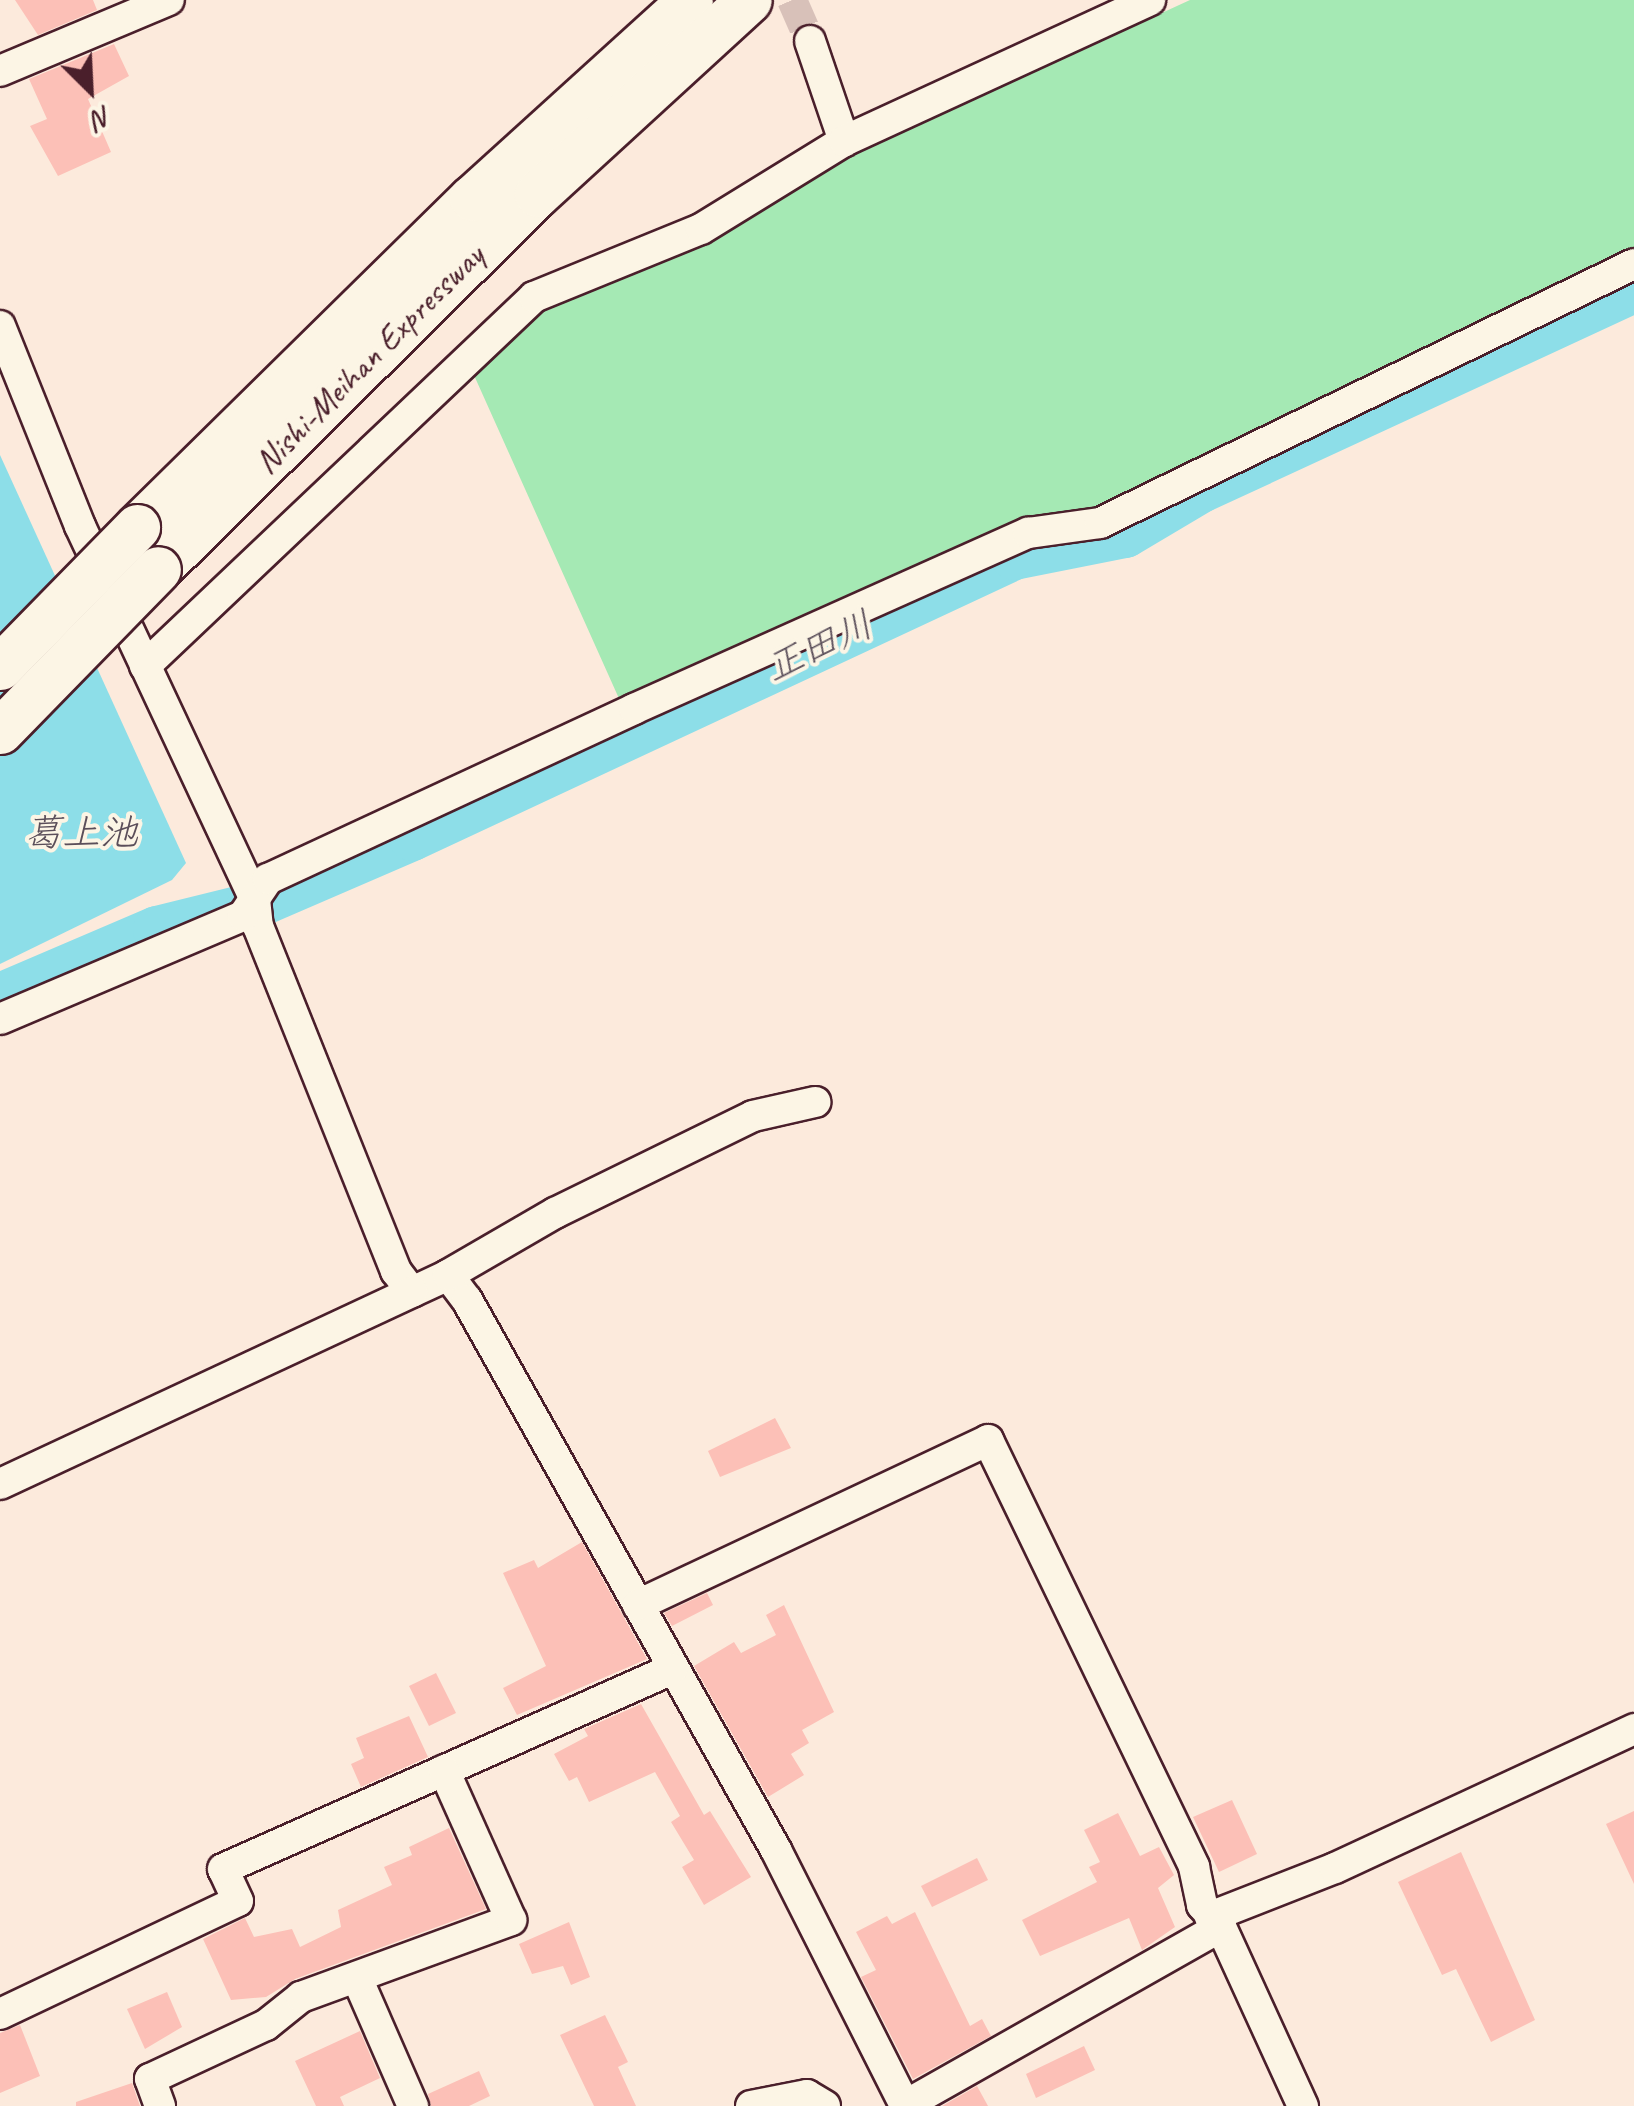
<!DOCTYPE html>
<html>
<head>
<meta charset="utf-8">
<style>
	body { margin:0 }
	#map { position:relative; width:1634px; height:2106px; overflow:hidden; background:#fceadc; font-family:Caveat,"Klee One",sans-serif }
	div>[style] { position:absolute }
	.green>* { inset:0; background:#a5e9b4 }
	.water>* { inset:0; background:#8ddee8 }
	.river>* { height:48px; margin:-24px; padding:0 24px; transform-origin:24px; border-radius:24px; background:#8ddee8 }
	.building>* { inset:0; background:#fcc0b7 }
	.minor-tunnel>* { height:30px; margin-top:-15px; transform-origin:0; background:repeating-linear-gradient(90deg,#d8c1b9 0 30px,transparent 0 45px) }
	.roads { filter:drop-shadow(2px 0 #4a1f2b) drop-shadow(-2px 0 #4a1f2b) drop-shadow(0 2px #4a1f2b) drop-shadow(0 -2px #4a1f2b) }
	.minor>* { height:30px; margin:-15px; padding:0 15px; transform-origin:15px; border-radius:15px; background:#fcf5e5 }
	.highway>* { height:45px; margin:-22.5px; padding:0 22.5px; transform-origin:22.5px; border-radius:22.5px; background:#fcf5e5 }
	.bridges { filter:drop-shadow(2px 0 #4a1f2b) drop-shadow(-2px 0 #4a1f2b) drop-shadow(0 2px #4a1f2b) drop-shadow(0 -2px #4a1f2b) }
	.highway-bridge>* { height:45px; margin:-22.5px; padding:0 22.5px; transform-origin:22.5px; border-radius:22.5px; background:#fcf5e5 }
	span { translate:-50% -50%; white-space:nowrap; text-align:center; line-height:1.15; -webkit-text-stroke:8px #fcf5e5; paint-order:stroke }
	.street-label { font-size:35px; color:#4a1f2b }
	.water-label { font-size:38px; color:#5b4f5a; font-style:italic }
	.north { position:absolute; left:40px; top:40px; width:100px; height:100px; -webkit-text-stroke:8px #fcf5e5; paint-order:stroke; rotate:156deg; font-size:28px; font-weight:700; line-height:40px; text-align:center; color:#4a1f2b }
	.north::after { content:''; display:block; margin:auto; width:35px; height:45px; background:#4a1f2b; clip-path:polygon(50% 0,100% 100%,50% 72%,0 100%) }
</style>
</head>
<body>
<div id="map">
	<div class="green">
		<i style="clip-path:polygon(1190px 0,1634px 0,1634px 262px,1141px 499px,621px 703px,473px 373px,549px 307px,681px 254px,848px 157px)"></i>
	</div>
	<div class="water">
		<i style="clip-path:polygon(0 455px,186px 863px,172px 880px,0 964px)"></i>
	</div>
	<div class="river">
		<i style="left:0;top:997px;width:171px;rotate:-23.1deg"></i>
		<i style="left:157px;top:930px;width:96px;rotate:-13.9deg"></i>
		<i style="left:250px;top:907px;width:176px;rotate:-23.4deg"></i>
		<i style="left:412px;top:837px;width:664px;rotate:-25.02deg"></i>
		<i style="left:1014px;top:556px;width:113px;rotate:-11.2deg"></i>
		<i style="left:1125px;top:534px;width:88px;rotate:-30.6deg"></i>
		<i style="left:1201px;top:489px;width:477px;rotate:-24.8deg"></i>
	</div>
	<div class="building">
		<i style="clip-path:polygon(15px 0,93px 0,97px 10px,38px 35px)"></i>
		<i style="clip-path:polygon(114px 44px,129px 76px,88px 99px,111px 152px,58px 176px,30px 126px,47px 119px,29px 79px)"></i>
		<i style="clip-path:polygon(775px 1418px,791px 1448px,720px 1477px,708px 1451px)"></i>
		<i style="clip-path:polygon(582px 1542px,647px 1659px,517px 1715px,503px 1688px,546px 1666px,503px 1573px,534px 1560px,538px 1568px)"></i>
		<i style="clip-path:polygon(707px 1593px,713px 1605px,672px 1626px,664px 1613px)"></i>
		<i style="clip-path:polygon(784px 1605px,834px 1712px,802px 1730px,809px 1743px,791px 1754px,804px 1775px,768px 1797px,694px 1666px,734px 1642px,741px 1653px,776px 1635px,766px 1615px)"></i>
		<i style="clip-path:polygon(436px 1673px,456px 1713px,429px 1726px,409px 1686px)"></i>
		<i style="clip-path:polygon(641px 1704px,704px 1815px,710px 1811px,751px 1877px,704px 1905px,682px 1867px,694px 1860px,671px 1822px,680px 1816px,655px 1772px,589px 1802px,577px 1777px,569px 1781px,554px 1754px,588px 1736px,584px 1729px)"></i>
		<i style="clip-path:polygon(409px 1716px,428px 1757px,361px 1787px,351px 1764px,364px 1758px,356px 1738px)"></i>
		<i style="clip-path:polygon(1232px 1800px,1257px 1854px,1219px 1872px,1193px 1817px)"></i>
		<i style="clip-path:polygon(1634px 1811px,1634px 1884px,1606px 1824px)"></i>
		<i style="clip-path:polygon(1118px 1813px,1140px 1856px,1159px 1847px,1174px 1875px,1158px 1888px,1175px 1927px,1142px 1950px,1129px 1918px,1040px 1956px,1022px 1920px,1097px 1882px,1089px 1867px,1100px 1862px,1084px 1830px)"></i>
		<i style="clip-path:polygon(449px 1828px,486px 1909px,295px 1979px,266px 1997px,231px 2000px,203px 1939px,245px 1918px,254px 1937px,292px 1929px,300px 1947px,341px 1927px,338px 1910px,392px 1885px,384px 1867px,412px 1855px,409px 1847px)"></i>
		<i style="clip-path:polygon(1461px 1852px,1535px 2020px,1491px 2042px,1456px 1969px,1442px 1975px,1398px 1882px)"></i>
		<i style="clip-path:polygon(977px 1858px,988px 1880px,932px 1907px,921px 1886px)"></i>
		<i style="clip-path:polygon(915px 1912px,970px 2026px,982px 2019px,991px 2036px,913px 2079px,861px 1977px,876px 1970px,856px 1932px,887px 1916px,892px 1924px)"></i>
		<i style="clip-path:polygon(569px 1922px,590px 1977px,571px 1985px,563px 1966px,532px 1974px,519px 1944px)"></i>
		<i style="clip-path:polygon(167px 1992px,182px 2027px,145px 2049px,127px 2009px)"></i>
		<i style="clip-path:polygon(605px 2015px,628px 2062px,618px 2067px,636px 2106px,594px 2106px,560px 2035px)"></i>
		<i style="clip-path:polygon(20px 2025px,40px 2076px,0 2093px,0 2033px)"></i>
		<i style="clip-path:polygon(360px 2031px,380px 2078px,340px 2097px,344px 2106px,316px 2106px,295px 2061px)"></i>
		<i style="clip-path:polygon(1084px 2046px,1095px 2070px,1036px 2098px,1026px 2074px)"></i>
		<i style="clip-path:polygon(479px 2071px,490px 2096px,469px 2106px,431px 2106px,428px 2094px)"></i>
		<i style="clip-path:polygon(132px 2083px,140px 2106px,76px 2106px,76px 2102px)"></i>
		<i style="clip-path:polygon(977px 2086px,988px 2106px,942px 2106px)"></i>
	</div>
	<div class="minor-tunnel">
		<i style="left:792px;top:0;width:45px;rotate:66.3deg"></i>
	</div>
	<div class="roads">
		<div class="minor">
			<i style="left:810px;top:41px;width:106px;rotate:71.2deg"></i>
			<i style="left:0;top:71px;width:183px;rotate:-22.8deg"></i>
			<i style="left:0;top:326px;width:215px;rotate:68.2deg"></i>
			<i style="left:80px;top:526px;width:412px;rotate:64.9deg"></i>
			<i style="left:255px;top:899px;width:27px;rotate:84deg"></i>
			<i style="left:258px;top:926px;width:372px;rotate:68.2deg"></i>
			<i style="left:396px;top:1271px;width:26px;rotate:53deg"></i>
			<i style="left:412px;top:1292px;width:40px;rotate:-25deg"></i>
			<i style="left:448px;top:1275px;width:31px;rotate:53deg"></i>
			<i style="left:467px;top:1300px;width:631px;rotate:60.67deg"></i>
			<i style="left:776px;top:1850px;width:286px;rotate:63.2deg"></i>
			<i style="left:145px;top:666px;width:536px;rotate:-43.49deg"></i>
			<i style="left:534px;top:297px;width:180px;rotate:-22.2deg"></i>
			<i style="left:701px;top:229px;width:168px;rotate:-31.6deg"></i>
			<i style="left:844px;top:141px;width:337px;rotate:-24.7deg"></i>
			<i style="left:0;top:1019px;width:264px;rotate:-23deg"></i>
			<i style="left:243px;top:916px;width:45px;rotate:-56deg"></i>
			<i style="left:268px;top:879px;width:404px;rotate:-24.9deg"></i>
			<i style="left:634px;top:709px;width:432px;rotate:-24.1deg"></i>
			<i style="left:1028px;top:533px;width:73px;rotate:-7.9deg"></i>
			<i style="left:1100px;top:523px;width:593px;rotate:-25.87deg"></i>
			<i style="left:448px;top:1275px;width:124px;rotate:-30.1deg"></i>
			<i style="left:555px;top:1213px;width:220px;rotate:-26.1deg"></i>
			<i style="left:753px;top:1116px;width:64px;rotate:-12.7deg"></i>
			<i style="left:0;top:1484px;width:455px;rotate:-25deg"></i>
			<i style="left:638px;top:1605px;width:387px;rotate:-25.2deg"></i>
			<i style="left:988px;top:1440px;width:474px;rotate:64.2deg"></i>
			<i style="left:1194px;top:1867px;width:39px;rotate:78deg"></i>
			<i style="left:1202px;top:1905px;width:29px;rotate:49deg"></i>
			<i style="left:1221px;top:1927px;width:197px;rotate:65.4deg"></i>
			<i style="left:1210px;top:1917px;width:134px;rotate:-21.4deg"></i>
			<i style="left:1335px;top:1868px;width:330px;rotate:-24.9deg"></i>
			<i style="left:357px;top:1978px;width:140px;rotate:66.4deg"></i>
			<i style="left:0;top:2014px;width:263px;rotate:-25.4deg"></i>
			<i style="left:238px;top:1901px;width:35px;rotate:-115deg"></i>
			<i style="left:223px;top:1869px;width:492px;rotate:-24deg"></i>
			<i style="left:160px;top:2106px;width:29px;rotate:-110deg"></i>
			<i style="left:150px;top:2079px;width:128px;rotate:-25deg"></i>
			<i style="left:266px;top:2025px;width:45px;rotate:-38.7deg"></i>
			<i style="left:301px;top:1997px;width:224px;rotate:-20.1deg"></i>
			<i style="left:511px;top:1920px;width:164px;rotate:-114.1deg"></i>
			<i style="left:751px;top:2106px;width:57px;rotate:-11.1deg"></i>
			<i style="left:807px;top:2095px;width:21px;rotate:31deg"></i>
			<i style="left:904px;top:2106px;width:364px;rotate:-29.5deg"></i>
		</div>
		<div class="highway">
			<i style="left:137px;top:527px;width:470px;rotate:-44.5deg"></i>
			<i style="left:472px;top:198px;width:294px;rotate:-42.2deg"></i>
			<i style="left:158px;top:569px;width:533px;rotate:-44.7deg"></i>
			<i style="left:537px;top:194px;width:287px;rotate:-42.5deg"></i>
		</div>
	</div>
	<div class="bridges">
		<div class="highway-bridge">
			<i style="left:0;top:667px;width:196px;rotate:-45.6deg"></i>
			<i style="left:0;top:731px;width:226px;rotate:-45.7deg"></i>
		</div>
	</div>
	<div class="street-label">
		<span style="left:369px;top:359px;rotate:-45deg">Nishi-Meihan Expressway</span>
	</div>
	<div class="water-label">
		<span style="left:819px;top:646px;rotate:-25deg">正田川</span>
		<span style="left:81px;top:833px">葛上池</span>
	</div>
	<div class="north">N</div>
</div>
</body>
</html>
